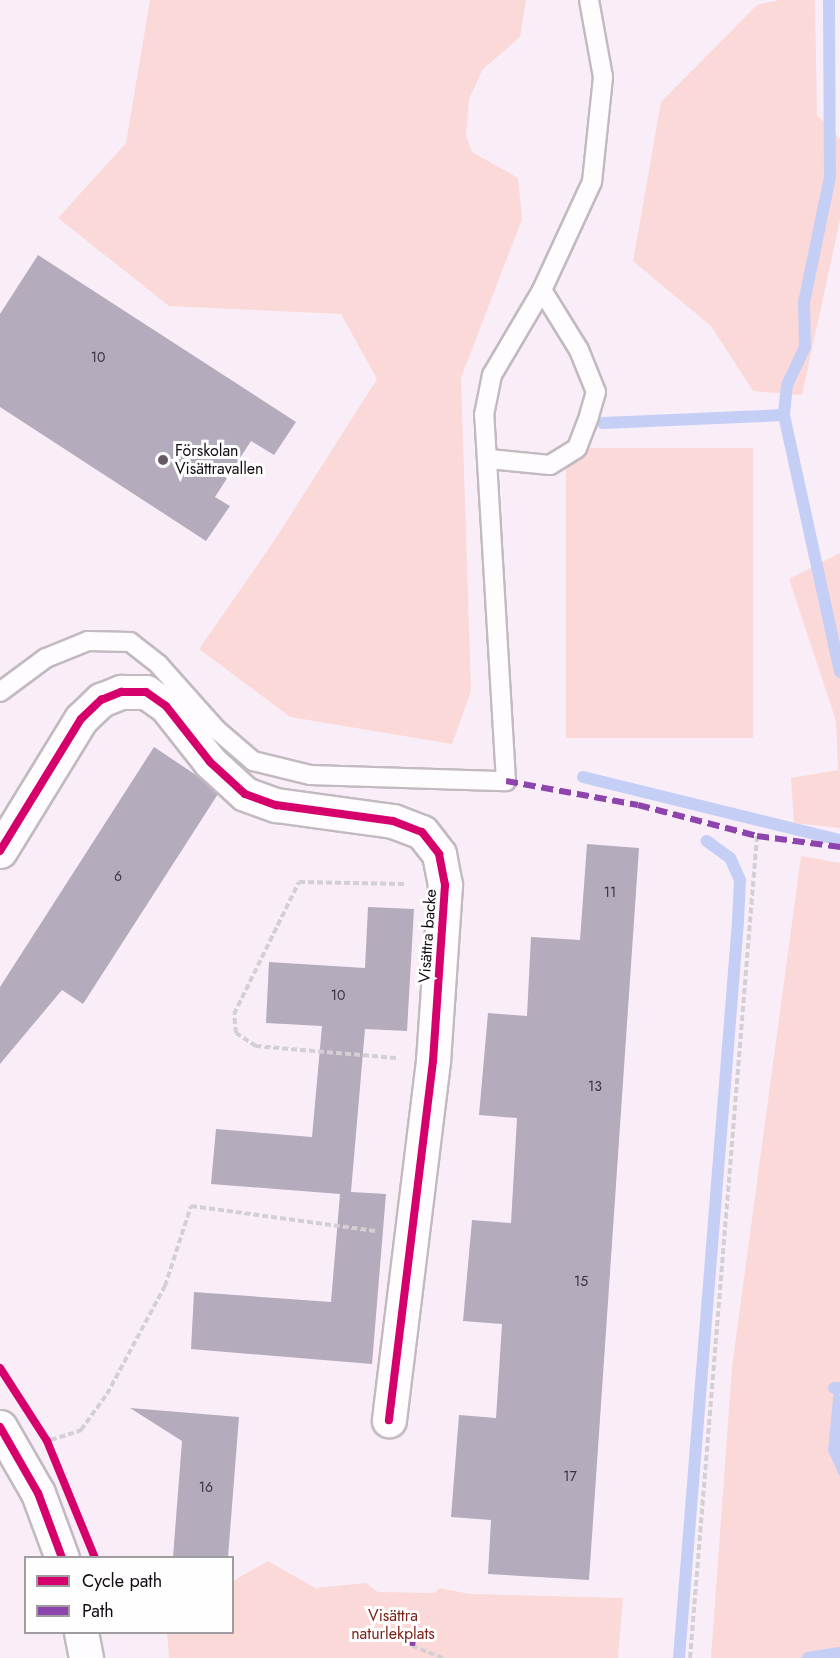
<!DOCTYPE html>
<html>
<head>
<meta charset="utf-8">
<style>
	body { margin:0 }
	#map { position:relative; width:840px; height:1658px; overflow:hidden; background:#f9eef8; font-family:Jost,sans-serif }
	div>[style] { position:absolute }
	.green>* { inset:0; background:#fbd9d8 }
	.water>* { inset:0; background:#c5cff6 }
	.stream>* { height:12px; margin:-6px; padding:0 6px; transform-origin:6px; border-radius:6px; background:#c5cff6 }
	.building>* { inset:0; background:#b4abbc }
	.path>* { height:4px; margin-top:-2px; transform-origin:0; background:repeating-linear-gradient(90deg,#d3d0d3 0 6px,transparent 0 9px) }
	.roads { filter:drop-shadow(2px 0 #c2b9c1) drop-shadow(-2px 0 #c2b9c1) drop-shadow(0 2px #c2b9c1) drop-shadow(0 -2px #c2b9c1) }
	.lane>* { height:18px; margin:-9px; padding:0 9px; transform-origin:9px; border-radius:9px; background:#fefcfe }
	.street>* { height:33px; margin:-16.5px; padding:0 16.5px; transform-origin:16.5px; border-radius:16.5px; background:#fefcfe }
	.quiet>* { height:6px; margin-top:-3px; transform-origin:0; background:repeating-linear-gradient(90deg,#8e44ad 0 12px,transparent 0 18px) }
	.cycleway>* { height:8px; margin:-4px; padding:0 4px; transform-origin:4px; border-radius:4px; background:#d6006c }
	.dots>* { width:16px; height:16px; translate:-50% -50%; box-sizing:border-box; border:3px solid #fefefe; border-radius:50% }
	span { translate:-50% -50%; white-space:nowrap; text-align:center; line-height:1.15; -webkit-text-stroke:6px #fefefe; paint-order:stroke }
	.number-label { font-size:14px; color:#3b333d }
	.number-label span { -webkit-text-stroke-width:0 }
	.poi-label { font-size:16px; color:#130b13 }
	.left { translate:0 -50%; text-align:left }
	.street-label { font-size:16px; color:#130b13 }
	.park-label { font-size:16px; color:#7a2219 }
	.legend { position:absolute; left:24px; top:1556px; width:210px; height:78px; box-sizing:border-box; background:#fefefe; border:2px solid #a09da0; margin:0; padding:8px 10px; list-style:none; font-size:18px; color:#130b13 }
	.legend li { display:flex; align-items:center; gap:12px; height:30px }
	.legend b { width:30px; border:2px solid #a09da0 }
</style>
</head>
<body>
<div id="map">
	<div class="green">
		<i style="clip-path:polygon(150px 0,526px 0,520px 37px,483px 69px,469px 99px,466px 136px,472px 152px,518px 178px,522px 219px,461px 378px,471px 691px,452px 744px,290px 717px,199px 649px,274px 541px,377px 379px,341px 314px,169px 306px,58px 218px,126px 143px)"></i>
		<i style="clip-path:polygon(779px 0,815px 0,817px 115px,840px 139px,840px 220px,802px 395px,753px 391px,711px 326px,633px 261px,661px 102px,757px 5px)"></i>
		<i style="clip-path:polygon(566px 448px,753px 448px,753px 738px,566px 738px)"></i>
		<i style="clip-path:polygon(840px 553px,840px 828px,794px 823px,791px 778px,838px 770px,836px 721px,789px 579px)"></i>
		<i style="clip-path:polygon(801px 856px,840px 863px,840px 1658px,711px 1658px,732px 1367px)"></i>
		<i style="clip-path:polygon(268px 1561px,315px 1588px,366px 1583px,378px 1592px,435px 1593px,439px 1588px,470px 1594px,623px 1598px,618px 1658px,169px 1658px,167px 1633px,232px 1632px,233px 1581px)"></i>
	</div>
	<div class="water">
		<i style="clip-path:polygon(834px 1388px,840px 1396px,840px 1477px,828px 1451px)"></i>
	</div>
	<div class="stream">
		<i style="left:829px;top:0;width:177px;rotate:89.7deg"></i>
		<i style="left:830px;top:177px;width:128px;rotate:101.7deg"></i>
		<i style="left:804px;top:302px;width:45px;rotate:88.7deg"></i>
		<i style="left:805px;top:347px;width:42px;rotate:115.3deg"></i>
		<i style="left:787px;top:385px;width:30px;rotate:96deg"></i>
		<i style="left:784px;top:415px;width:263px;rotate:77.7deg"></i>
		<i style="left:603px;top:423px;width:181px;rotate:-2.5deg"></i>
		<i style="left:583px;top:777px;width:265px;rotate:13.8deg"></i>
		<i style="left:834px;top:1388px;width:6px"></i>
		<i style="left:679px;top:1658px;width:739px;rotate:-85.42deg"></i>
		<i style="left:738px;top:921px;width:41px;rotate:-87.2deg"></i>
		<i style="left:740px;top:880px;width:24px;rotate:-114deg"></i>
		<i style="left:730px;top:858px;width:29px;rotate:-144deg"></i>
		<i style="left:808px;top:1658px;width:32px;rotate:-9deg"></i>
	</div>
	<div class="building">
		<i style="clip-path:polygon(38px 255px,296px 422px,274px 455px,251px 441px,215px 497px,230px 506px,206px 541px,0 407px,0 314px)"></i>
		<i style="clip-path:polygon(154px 747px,196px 775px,218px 794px,83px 1004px,62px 990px,0 1064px,0 987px)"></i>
		<i style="clip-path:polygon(587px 844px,639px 848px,589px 1580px,488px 1574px,491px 1520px,451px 1517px,459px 1415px,496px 1418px,502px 1324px,463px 1321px,472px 1220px,511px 1223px,517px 1118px,479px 1115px,488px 1013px,527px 1016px,531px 937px,580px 940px)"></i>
		<i style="clip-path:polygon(368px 907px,414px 909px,407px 1031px,365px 1029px,351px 1192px,386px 1194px,372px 1364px,191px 1349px,194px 1292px,331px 1302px,340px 1194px,211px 1184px,216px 1129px,312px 1137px,322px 1026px,266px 1023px,269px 962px,365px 968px)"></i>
		<i style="clip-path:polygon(130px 1408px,239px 1417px,228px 1557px,173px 1557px,182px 1441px)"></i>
	</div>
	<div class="path">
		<i style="left:396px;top:1058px;width:141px;rotate:-175.1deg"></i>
		<i style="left:256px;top:1046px;width:24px;rotate:-147deg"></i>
		<i style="left:236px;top:1033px;width:19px;rotate:-96deg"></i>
		<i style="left:234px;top:1014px;width:147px;rotate:-63.8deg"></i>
		<i style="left:299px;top:882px;width:106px;rotate:1.1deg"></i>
		<i style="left:51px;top:1440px;width:32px;rotate:-18deg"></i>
		<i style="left:81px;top:1430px;width:44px;rotate:-54.2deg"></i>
		<i style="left:107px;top:1394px;width:123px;rotate:-61.8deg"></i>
		<i style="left:165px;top:1286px;width:84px;rotate:-72deg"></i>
		<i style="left:191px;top:1206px;width:186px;rotate:7.7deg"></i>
		<i style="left:412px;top:1646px;width:33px;rotate:21deg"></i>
		<i style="left:690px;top:1658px;width:825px;rotate:-85.34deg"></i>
	</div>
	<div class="roads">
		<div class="lane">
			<i style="left:489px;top:459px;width:61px;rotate:5.6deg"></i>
			<i style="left:550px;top:465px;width:32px;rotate:-32deg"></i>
			<i style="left:577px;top:448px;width:34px;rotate:-69deg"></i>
			<i style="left:589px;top:416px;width:25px;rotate:-74deg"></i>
			<i style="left:596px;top:392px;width:45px;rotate:-112deg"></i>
			<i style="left:579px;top:350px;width:70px;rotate:-121.7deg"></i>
			<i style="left:0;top:692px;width:57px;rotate:-36.5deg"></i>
			<i style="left:46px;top:658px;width:45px;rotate:-22deg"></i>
			<i style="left:88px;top:641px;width:42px;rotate:1.4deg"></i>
			<i style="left:130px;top:642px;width:37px;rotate:38deg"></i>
			<i style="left:159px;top:665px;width:87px;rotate:48.3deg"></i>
			<i style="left:217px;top:730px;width:48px;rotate:40.7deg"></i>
			<i style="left:253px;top:761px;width:59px;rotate:13.8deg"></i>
			<i style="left:310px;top:775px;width:196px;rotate:1.8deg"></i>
			<i style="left:506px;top:781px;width:367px;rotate:-93.4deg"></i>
			<i style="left:484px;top:415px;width:41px;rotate:-78.7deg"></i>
			<i style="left:492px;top:375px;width:99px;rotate:-59.5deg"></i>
			<i style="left:542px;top:290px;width:119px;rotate:-65.2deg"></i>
			<i style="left:592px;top:182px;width:106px;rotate:-84deg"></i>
			<i style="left:603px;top:77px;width:78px;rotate:-100.3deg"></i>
		</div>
		<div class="street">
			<i style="left:0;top:851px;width:155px;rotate:-58.5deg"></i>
			<i style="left:81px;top:719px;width:28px;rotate:-44deg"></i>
			<i style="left:101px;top:700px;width:22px;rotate:-22deg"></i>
			<i style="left:121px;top:692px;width:25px"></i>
			<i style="left:146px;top:692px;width:24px;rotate:35deg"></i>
			<i style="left:166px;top:706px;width:71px;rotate:51.8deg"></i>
			<i style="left:210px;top:762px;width:47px;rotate:42.4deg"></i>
			<i style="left:245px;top:794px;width:33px;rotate:20deg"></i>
			<i style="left:276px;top:805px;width:118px;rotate:7.8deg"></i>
			<i style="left:393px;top:821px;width:31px;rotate:21deg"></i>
			<i style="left:422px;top:832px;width:28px;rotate:52deg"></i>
			<i style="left:439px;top:854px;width:32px;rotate:79deg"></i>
			<i style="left:445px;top:885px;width:176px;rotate:93.9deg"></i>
			<i style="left:433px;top:1061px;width:362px;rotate:97deg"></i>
			<i style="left:0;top:1427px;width:76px;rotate:60.1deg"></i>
			<i style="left:38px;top:1493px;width:69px;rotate:69.7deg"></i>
			<i style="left:81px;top:1632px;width:26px;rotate:79deg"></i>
		</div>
	</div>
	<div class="quiet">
		<i style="left:506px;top:781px;width:134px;rotate:10.3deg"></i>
		<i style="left:638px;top:805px;width:123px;rotate:14.6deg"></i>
		<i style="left:757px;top:836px;width:84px;rotate:7.5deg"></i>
		<i style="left:412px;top:1646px;width:24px;rotate:-81deg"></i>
	</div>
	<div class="cycleway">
		<i style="left:0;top:851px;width:155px;rotate:-58.5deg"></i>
		<i style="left:81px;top:719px;width:28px;rotate:-44deg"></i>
		<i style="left:101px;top:700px;width:22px;rotate:-22deg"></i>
		<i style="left:121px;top:692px;width:25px"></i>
		<i style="left:146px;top:692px;width:24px;rotate:35deg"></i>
		<i style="left:166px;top:706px;width:71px;rotate:51.8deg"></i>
		<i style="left:210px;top:762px;width:47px;rotate:42.4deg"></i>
		<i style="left:245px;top:794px;width:33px;rotate:20deg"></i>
		<i style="left:276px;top:805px;width:118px;rotate:7.8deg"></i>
		<i style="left:393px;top:821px;width:31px;rotate:21deg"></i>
		<i style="left:422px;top:832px;width:28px;rotate:52deg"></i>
		<i style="left:439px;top:854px;width:32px;rotate:79deg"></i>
		<i style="left:445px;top:885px;width:176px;rotate:93.9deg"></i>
		<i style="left:433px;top:1061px;width:362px;rotate:97deg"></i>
		<i style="left:0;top:1368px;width:87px;rotate:57.2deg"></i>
		<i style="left:47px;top:1441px;width:126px;rotate:67.7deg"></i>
		<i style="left:0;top:1427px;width:76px;rotate:60.1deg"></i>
		<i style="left:38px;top:1493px;width:69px;rotate:69.7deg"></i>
	</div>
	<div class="dots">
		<i style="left:163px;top:460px;background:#645a63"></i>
	</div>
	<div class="number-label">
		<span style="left:98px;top:357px">10</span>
		<span style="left:118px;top:876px">6</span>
		<span style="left:610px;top:892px">11</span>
		<span style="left:338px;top:995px">10</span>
		<span style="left:595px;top:1086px">13</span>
		<span style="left:581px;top:1281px">15</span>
		<span style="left:570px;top:1476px">17</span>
		<span style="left:206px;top:1487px">16</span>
	</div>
	<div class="poi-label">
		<span class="left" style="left:175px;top:460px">Förskolan<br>Visättravallen</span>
	</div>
	<div class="street-label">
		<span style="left:428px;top:936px;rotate:-86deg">Visättra backe</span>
	</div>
	<div class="park-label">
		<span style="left:393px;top:1625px">Visättra<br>naturlekplats</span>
	</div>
	<ul class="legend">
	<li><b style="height:8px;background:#d6006c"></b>Cycle path</li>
	<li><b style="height:8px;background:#8e44ad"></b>Path</li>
	</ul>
</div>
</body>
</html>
